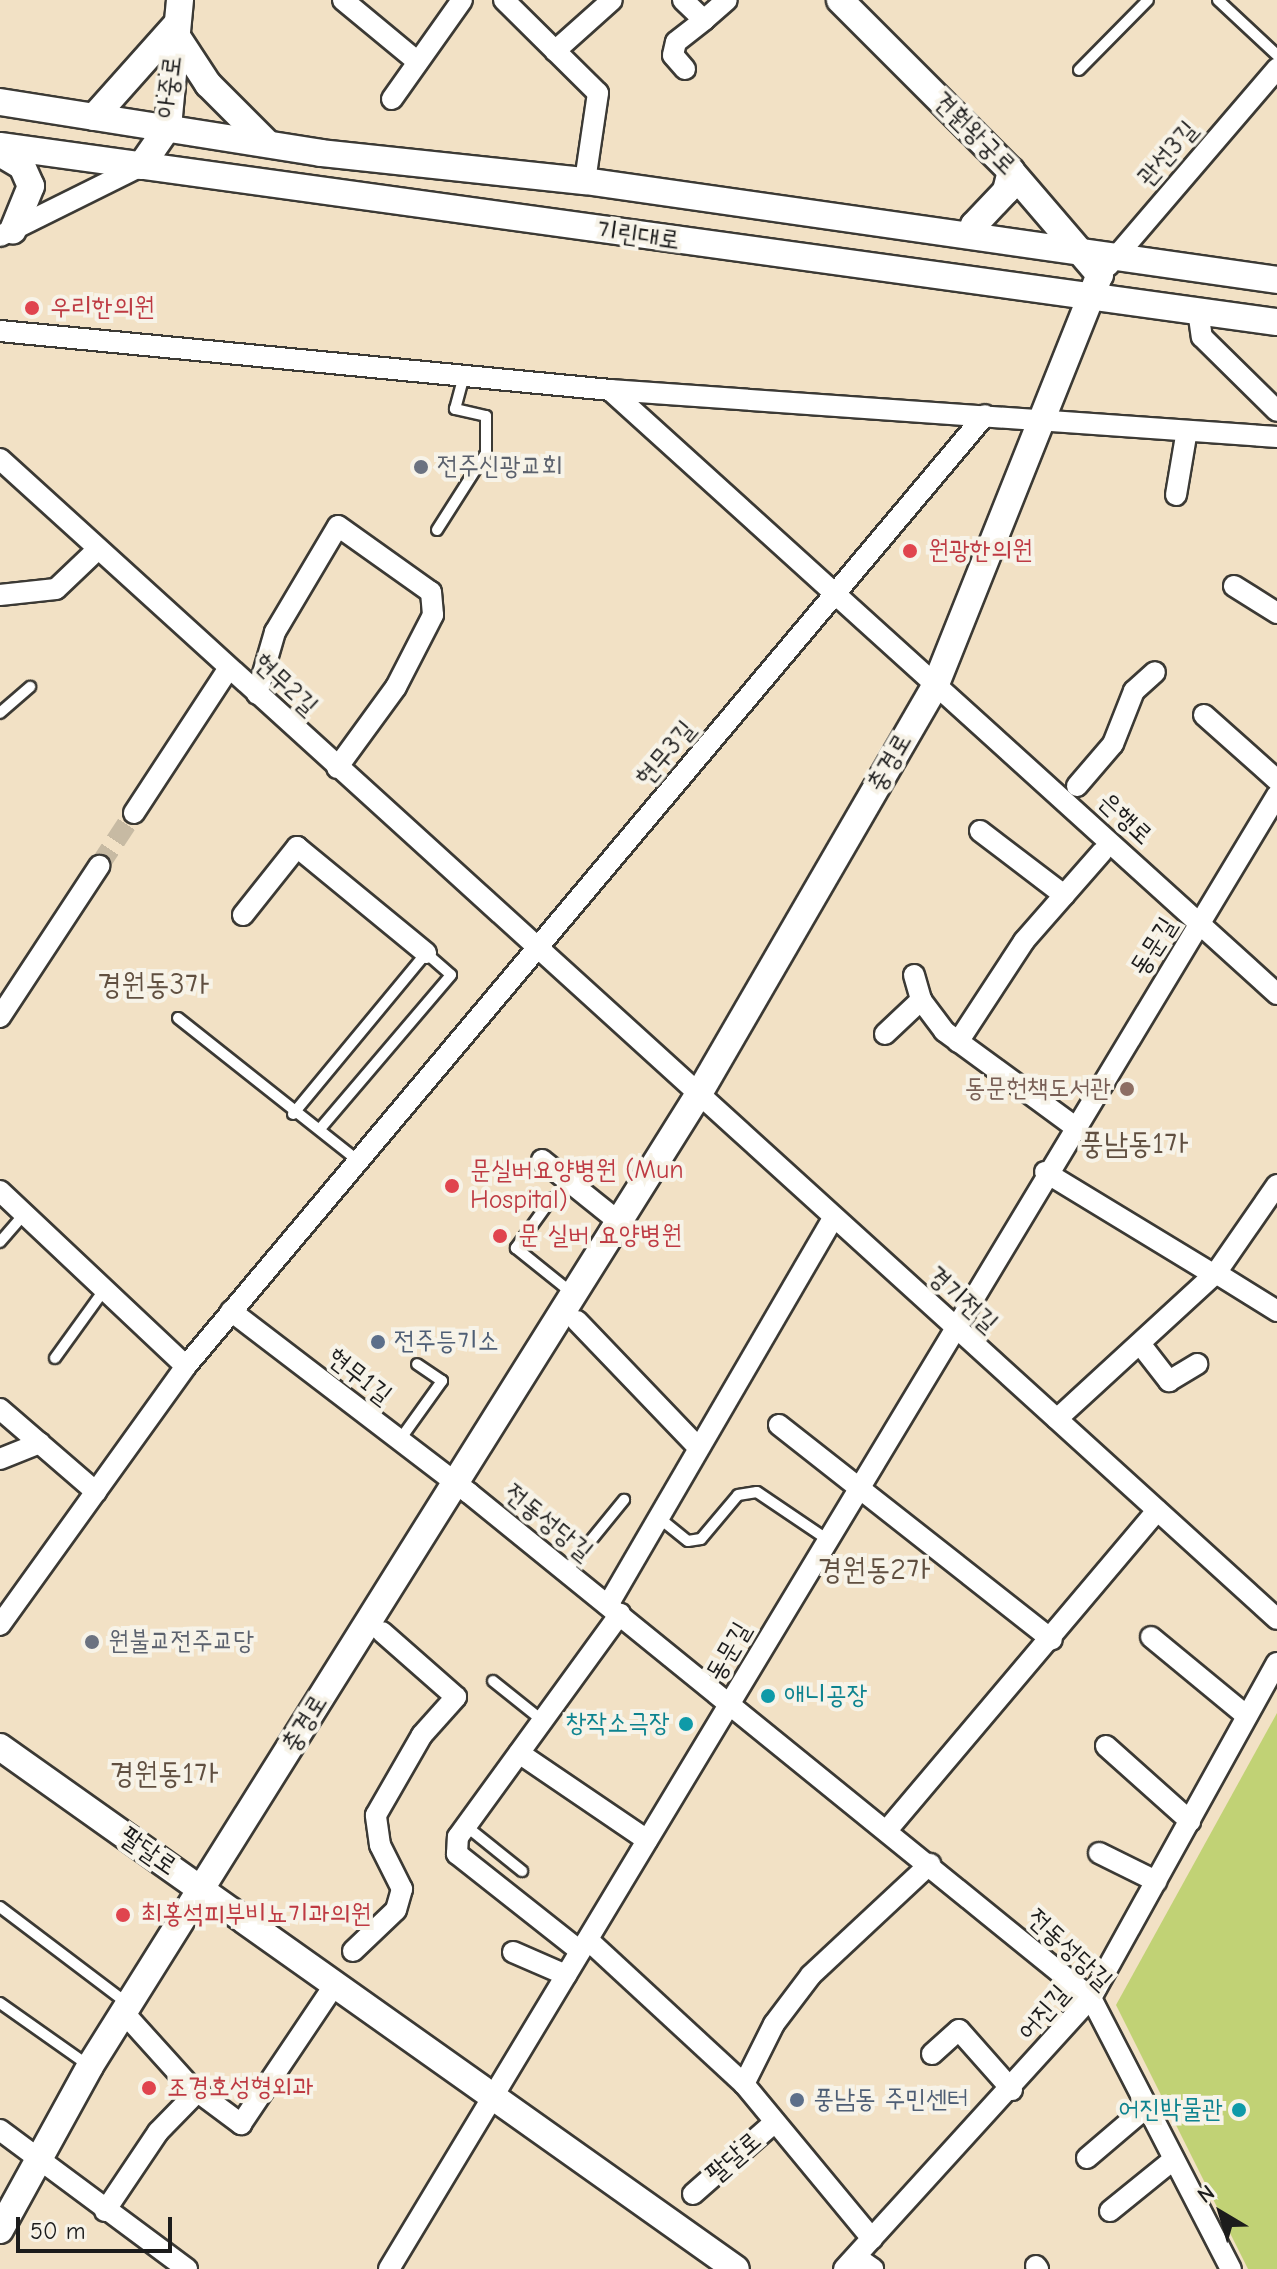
<!DOCTYPE html>
<html>
<head>
<meta charset="utf-8">
<style>
	body { margin:0 }
	#map { position:relative; width:1277px; height:2269px; overflow:hidden; background:#f2e1c5; font-family:"Comic Neue","Poor Story",sans-serif }
	div>[style] { position:absolute }
	.green>* { inset:0; background:#c1d275 }
	.minor-tunnel>* { height:20px; margin-top:-10px; transform-origin:0; background:repeating-linear-gradient(90deg,#c7baa3 0 20px,transparent 0 30px) }
	.roads { filter:drop-shadow(2px 0 #3c3a35) drop-shadow(-2px 0 #3c3a35) drop-shadow(0 2px #3c3a35) drop-shadow(0 -2px #3c3a35) }
	.service>* { height:10px; margin:-5px; padding:0 5px; transform-origin:5px; border-radius:5px; background:#fff }
	.minor>* { height:20px; margin:-10px; padding:0 10px; transform-origin:10px; border-radius:10px; background:#fff }
	.tertiary>* { height:26px; margin:-13px; padding:0 13px; transform-origin:13px; border-radius:13px; background:#fff }
	.dots>* { width:22px; height:22px; translate:-50% -50%; box-sizing:border-box; border:4px solid #f7f3e8; border-radius:50% }
	span { translate:-50% -50%; white-space:nowrap; text-align:center; line-height:1.15; -webkit-text-stroke:8px #f7f3e8; paint-order:stroke }
	.street-label { font-size:26px; color:#1c1c1c }
	.health-label { font-size:26px; color:#be3a42 }
	.left { translate:0 -50%; text-align:left }
	.worship-label { font-size:26px; color:#5b616d }
	.education-label { font-size:26px; color:#785e54 }
	.right { translate:-100% -50%; text-align:right }
	.service-label { font-size:26px; color:#4e5e75 }
	.culture-label { font-size:26px; color:#0d838f }
	.quarter-label { font-size:30px; color:#604f40 }
	.north { position:absolute; left:1181px; top:2173px; width:80px; height:80px; -webkit-text-stroke:6px #f7f3e8; paint-order:stroke; rotate:322deg; font-size:22px; font-weight:700; line-height:32px; text-align:center; color:#1c1c1c }
	.north::after { content:''; display:block; margin:auto; width:28px; height:36px; background:#1c1c1c; clip-path:polygon(50% 0,100% 100%,50% 72%,0 100%) }
	.scale { position:absolute; left:16px; top:2217px; width:156px; height:36px; box-sizing:border-box; border:4px solid #1c1c1c; border-top:0; padding-left:10px; font-size:24px; line-height:28px; white-space:nowrap; color:#1c1c1c; -webkit-text-stroke:6px #f7f3e8; paint-order:stroke }
</style>
</head>
<body>
<div id="map">
	<div class="green">
		<i style="clip-path:polygon(1277px 1713px,1277px 2269px,1248px 2269px,1116px 2005px)"></i>
	</div>
	<div class="minor-tunnel">
		<i style="left:99px;top:866px;width:64px;rotate:-56.6deg"></i>
	</div>
	<div class="roads">
		<div class="service">
			<i style="left:1218px;top:0;width:81px;rotate:43deg"></i>
			<i style="left:1079px;top:70px;width:98px;rotate:-45.4deg"></i>
			<i style="left:437px;top:530px;width:91px;rotate:-57.5deg"></i>
			<i style="left:486px;top:453px;width:37px;rotate:-90deg"></i>
			<i style="left:486px;top:416px;width:32px;rotate:-167deg"></i>
			<i style="left:455px;top:409px;width:35px;rotate:-75deg"></i>
			<i style="left:0;top:713px;width:40px;rotate:-41deg"></i>
			<i style="left:178px;top:1018px;width:228px;rotate:38.4deg"></i>
			<i style="left:293px;top:1114px;width:209px;rotate:-50.4deg"></i>
			<i style="left:426px;top:953px;width:33px;rotate:41deg"></i>
			<i style="left:451px;top:975px;width:201px;rotate:130.4deg"></i>
			<i style="left:552px;top:1198px;width:62px;rotate:125.8deg"></i>
			<i style="left:516px;top:1248px;width:72px;rotate:38.8deg"></i>
			<i style="left:0;top:1242px;width:37px;rotate:-49deg"></i>
			<i style="left:55px;top:1358px;width:84px;rotate:-54.2deg"></i>
			<i style="left:399px;top:1441px;width:74px;rotate:-54.4deg"></i>
			<i style="left:442px;top:1381px;width:30px;rotate:-146deg"></i>
			<i style="left:658px;top:1517px;width:38px;rotate:39deg"></i>
			<i style="left:688px;top:1541px;width:13px;rotate:-9deg"></i>
			<i style="left:701px;top:1539px;width:57px;rotate:-49.9deg"></i>
			<i style="left:738px;top:1495px;width:19px;rotate:-9deg"></i>
			<i style="left:757px;top:1492px;width:82px;rotate:34.1deg"></i>
			<i style="left:566px;top:1571px;width:92px;rotate:-50.8deg"></i>
			<i style="left:493px;top:1681px;width:64px;rotate:38.7deg"></i>
			<i style="left:466px;top:1826px;width:72px;rotate:38.8deg"></i>
			<i style="left:0;top:1907px;width:159px;rotate:37.1deg"></i>
			<i style="left:0;top:2003px;width:108px;rotate:35.2deg"></i>
		</div>
		<div class="minor">
			<i style="left:343px;top:0;width:97px;rotate:39.6deg"></i>
			<i style="left:504px;top:0;width:132px;rotate:44.7deg"></i>
			<i style="left:598px;top:93px;width:89px;rotate:98.4deg"></i>
			<i style="left:683px;top:0;width:29px;rotate:44deg"></i>
			<i style="left:704px;top:20px;width:30px;rotate:-41deg"></i>
			<i style="left:555px;top:51px;width:76px;rotate:-41.8deg"></i>
			<i style="left:685px;top:69px;width:18px;rotate:-131deg"></i>
			<i style="left:673px;top:55px;width:13px;rotate:-77deg"></i>
			<i style="left:676px;top:42px;width:36px;rotate:-38deg"></i>
			<i style="left:392px;top:99px;width:121px;rotate:-54.7deg"></i>
			<i style="left:0;top:236px;width:157px;rotate:-26.4deg"></i>
			<i style="left:1108px;top:266px;width:260px;rotate:-49.4deg"></i>
			<i style="left:1198px;top:310px;width:27px;rotate:82deg"></i>
			<i style="left:1202px;top:337px;width:105px;rotate:44.6deg"></i>
			<i style="left:0;top:331px;width:613px;rotate:5.52deg"></i>
			<i style="left:610px;top:390px;width:669px;rotate:4.03deg"></i>
			<i style="left:610px;top:390px;width:900px;rotate:42.16deg"></i>
			<i style="left:0;top:459px;width:1725px;rotate:42.25deg"></i>
			<i style="left:1176px;top:495px;width:60px;rotate:-80.4deg"></i>
			<i style="left:1234px;top:586px;width:51px;rotate:32.1deg"></i>
			<i style="left:0;top:595px;width:56px;rotate:-6.1deg"></i>
			<i style="left:56px;top:589px;width:58px;rotate:-43.6deg"></i>
			<i style="left:257px;top:694px;width:65px;rotate:-73.8deg"></i>
			<i style="left:275px;top:632px;width:123px;rotate:-59.3deg"></i>
			<i style="left:338px;top:526px;width:114px;rotate:35.4deg"></i>
			<i style="left:431px;top:592px;width:23px;rotate:85deg"></i>
			<i style="left:433px;top:615px;width:81px;rotate:117.2deg"></i>
			<i style="left:396px;top:687px;width:100px;rotate:126.1deg"></i>
			<i style="left:1204px;top:715px;width:98px;rotate:41.7deg"></i>
			<i style="left:1077px;top:786px;width:55px;rotate:-49.4deg"></i>
			<i style="left:1113px;top:744px;width:57px;rotate:-68.4deg"></i>
			<i style="left:1134px;top:691px;width:28px;rotate:-42deg"></i>
			<i style="left:134px;top:813px;width:173px;rotate:-56.8deg"></i>
			<i style="left:980px;top:831px;width:106px;rotate:37.3deg"></i>
			<i style="left:243px;top:915px;width:87px;rotate:-51.5deg"></i>
			<i style="left:297px;top:847px;width:167px;rotate:39.4deg"></i>
			<i style="left:914px;top:975px;width:26px;rotate:74deg"></i>
			<i style="left:921px;top:1000px;width:39px;rotate:53deg"></i>
			<i style="left:944px;top:1031px;width:161px;rotate:36.2deg"></i>
			<i style="left:0;top:1017px;width:181px;rotate:-56.7deg"></i>
			<i style="left:885px;top:1034px;width:50px;rotate:-43.4deg"></i>
			<i style="left:958px;top:1042px;width:121px;rotate:-56.8deg"></i>
			<i style="left:1024px;top:941px;width:118px;rotate:-48.8deg"></i>
			<i style="left:542px;top:1160px;width:99px;rotate:38.8deg"></i>
			<i style="left:1045px;top:1172px;width:197px;rotate:31.3deg"></i>
			<i style="left:0;top:1191px;width:255px;rotate:43.3deg"></i>
			<i style="left:1216px;top:1273px;width:72px;rotate:31.9deg"></i>
			<i style="left:231px;top:1311px;width:300px;rotate:37.4deg"></i>
			<i style="left:469px;top:1493px;width:801px;rotate:39.07deg"></i>
			<i style="left:1091px;top:1998px;width:305px;rotate:62.7deg"></i>
			<i style="left:577px;top:1321px;width:175px;rotate:46.2deg"></i>
			<i style="left:1141px;top:1345px;width:46px;rotate:52.1deg"></i>
			<i style="left:1169px;top:1381px;width:33px;rotate:-31deg"></i>
			<i style="left:0;top:1409px;width:127px;rotate:40.8deg"></i>
			<i style="left:1057px;top:1419px;width:216px;rotate:-42.6deg"></i>
			<i style="left:1216px;top:1273px;width:107px;rotate:-55.3deg"></i>
			<i style="left:779px;top:1425px;width:347px;rotate:38.2deg"></i>
			<i style="left:0;top:1459px;width:43px;rotate:-21.8deg"></i>
			<i style="left:608px;top:1605px;width:447px;rotate:-59.8deg"></i>
			<i style="left:0;top:1625px;width:319px;rotate:-54.3deg"></i>
			<i style="left:186px;top:1366px;width:1242px;rotate:-49.96deg"></i>
			<i style="left:1151px;top:1637px;width:124px;rotate:39.5deg"></i>
			<i style="left:1106px;top:1746px;width:113px;rotate:41.8deg"></i>
			<i style="left:519px;top:1753px;width:155px;rotate:34.2deg"></i>
			<i style="left:888px;top:1829px;width:417px;rotate:-49.8deg"></i>
			<i style="left:1099px;top:1853px;width:64px;rotate:26.2deg"></i>
			<i style="left:588px;top:1940px;width:212px;rotate:42.7deg"></i>
			<i style="left:744px;top:2084px;width:201px;rotate:50.4deg"></i>
			<i style="left:353px;top:1951px;width:59px;rotate:-43.6deg"></i>
			<i style="left:396px;top:1910px;width:22px;rotate:-74deg"></i>
			<i style="left:402px;top:1889px;width:49px;rotate:-116.6deg"></i>
			<i style="left:380px;top:1845px;width:30px;rotate:-98deg"></i>
			<i style="left:376px;top:1815px;width:92px;rotate:-60.1deg"></i>
			<i style="left:422px;top:1735px;width:51px;rotate:-48.2deg"></i>
			<i style="left:456px;top:1697px;width:98px;rotate:-138.7deg"></i>
			<i style="left:580px;top:1951px;width:157px;rotate:-141.7deg"></i>
			<i style="left:457px;top:1854px;width:17px;rotate:-87deg"></i>
			<i style="left:458px;top:1837px;width:276px;rotate:-54deg"></i>
			<i style="left:513px;top:1952px;width:58px;rotate:23.5deg"></i>
			<i style="left:124px;top:2013px;width:98px;rotate:47.9deg"></i>
			<i style="left:190px;top:2086px;width:64px;rotate:36.7deg"></i>
			<i style="left:241px;top:2124px;width:169px;rotate:-56.1deg"></i>
			<i style="left:932px;top:2054px;width:36px;rotate:-42deg"></i>
			<i style="left:959px;top:2030px;width:80px;rotate:48.5deg"></i>
			<i style="left:744px;top:2084px;width:67px;rotate:-63.4deg"></i>
			<i style="left:774px;top:2024px;width:61px;rotate:-52.9deg"></i>
			<i style="left:811px;top:1975px;width:163px;rotate:-43deg"></i>
			<i style="left:0;top:2130px;width:233px;rotate:36.6deg"></i>
			<i style="left:1087px;top:2158px;width:71px;rotate:-40.4deg"></i>
			<i style="left:693px;top:2194px;width:109px;rotate:-41.3deg"></i>
			<i style="left:105px;top:2211px;width:95px;rotate:-56.1deg"></i>
			<i style="left:158px;top:2132px;width:57px;rotate:-45.7deg"></i>
			<i style="left:1110px;top:2211px;width:75px;rotate:-39deg"></i>
			<i style="left:856px;top:2257px;width:21px;rotate:35deg"></i>
			<i style="left:1036px;top:2266px;width:4px;rotate:56deg"></i>
			<i style="left:389px;top:2269px;width:1721px;rotate:-58.93deg"></i>
			<i style="left:844px;top:2269px;width:367px;rotate:-47.7deg"></i>
			<i style="left:1091px;top:1998px;width:383px;rotate:-61deg"></i>
		</div>
		<div class="tertiary">
			<i style="left:176px;top:35px;width:59px;rotate:56.9deg"></i>
			<i style="left:208px;top:84px;width:83px;rotate:45deg"></i>
			<i style="left:0;top:102px;width:325px;rotate:9deg"></i>
			<i style="left:321px;top:153px;width:265px;rotate:6.1deg"></i>
			<i style="left:585px;top:181px;width:699px;rotate:8.14deg"></i>
			<i style="left:94px;top:117px;width:125px;rotate:-48.3deg"></i>
			<i style="left:0;top:146px;width:1289px;rotate:7.85deg"></i>
			<i style="left:0;top:153px;width:26px;rotate:31deg"></i>
			<i style="left:22px;top:166px;width:22px;rotate:66deg"></i>
			<i style="left:31px;top:186px;width:48px;rotate:112.2deg"></i>
			<i style="left:141px;top:166px;width:47px;rotate:-55.3deg"></i>
			<i style="left:168px;top:127px;width:128px;rotate:-84.6deg"></i>
			<i style="left:974px;top:235px;width:10px;rotate:-90deg"></i>
			<i style="left:974px;top:225px;width:47px;rotate:-46.7deg"></i>
			<i style="left:1006px;top:191px;width:21px;rotate:-76deg"></i>
			<i style="left:0;top:1747px;width:902px;rotate:35.35deg"></i>
			<i style="left:0;top:2230px;width:187px;rotate:-61.2deg"></i>
			<i style="left:90px;top:2066px;width:1143px;rotate:-57.94deg"></i>
			<i style="left:697px;top:1097px;width:477px;rotate:-59.9deg"></i>
			<i style="left:936px;top:684px;width:441px;rotate:-68.2deg"></i>
			<i style="left:1100px;top:275px;width:137px;rotate:-130.6deg"></i>
			<i style="left:1011px;top:171px;width:242px;rotate:-135deg"></i>
		</div>
	</div>
	<div class="dots">
		<i style="left:32px;top:308px;background:#e0444e"></i>
		<i style="left:421px;top:467px;background:#6b7280"></i>
		<i style="left:910px;top:551px;background:#e0444e"></i>
		<i style="left:1127px;top:1089px;background:#8d6e63"></i>
		<i style="left:452px;top:1186px;background:#e0444e"></i>
		<i style="left:500px;top:1236px;background:#e0444e"></i>
		<i style="left:378px;top:1342px;background:#5c6f8a"></i>
		<i style="left:92px;top:1642px;background:#6b7280"></i>
		<i style="left:768px;top:1696px;background:#0f9aa8"></i>
		<i style="left:686px;top:1724px;background:#0f9aa8"></i>
		<i style="left:123px;top:1915px;background:#e0444e"></i>
		<i style="left:149px;top:2088px;background:#e0444e"></i>
		<i style="left:797px;top:2100px;background:#5c6f8a"></i>
		<i style="left:1239px;top:2110px;background:#0f9aa8"></i>
	</div>
	<div class="street-label">
		<span style="left:170px;top:87px;rotate:-83deg">아중로</span>
		<span style="left:974px;top:134px;rotate:45deg">견훤왕궁로</span>
		<span style="left:1168px;top:154px;rotate:-49deg">관선3길</span>
		<span style="left:638px;top:236px;rotate:8deg">기린대로</span>
		<span style="left:285px;top:685px;rotate:43deg">현무2길</span>
		<span style="left:666px;top:754px;rotate:-50deg">현무3길</span>
		<span style="left:890px;top:763px;rotate:-60deg">충경로</span>
		<span style="left:1125px;top:819px;rotate:43deg">은행로</span>
		<span style="left:1154px;top:947px;rotate:-58deg">동문길</span>
		<span style="left:962px;top:1300px;rotate:42deg">경기전길</span>
		<span style="left:359px;top:1377px;rotate:38deg">현무1길</span>
		<span style="left:548px;top:1523px;rotate:39deg">전동성당길</span>
		<span style="left:729px;top:1652px;rotate:-60deg">동문길</span>
		<span style="left:305px;top:1724px;rotate:-58deg">충경로</span>
		<span style="left:148px;top:1852px;rotate:35deg">팔달로</span>
		<span style="left:1069px;top:1950px;rotate:43deg">전동성당길</span>
		<span style="left:1044px;top:2013px;rotate:-49deg">어진길</span>
		<span style="left:734px;top:2158px;rotate:-41deg">팔달로</span>
	</div>
	<div class="health-label">
		<span class="left" style="left:50px;top:308px">우리한의원</span>
		<span class="left" style="left:928px;top:551px">원광한의원</span>
		<span class="left" style="left:470px;top:1186px">문실버요양병원 (Mun<br>Hospital)</span>
		<span class="left" style="left:518px;top:1236px">문 실버 요양병원</span>
		<span class="left" style="left:141px;top:1915px">최홍석피부비뇨기과의원</span>
		<span class="left" style="left:167px;top:2088px">조경호성형외과</span>
	</div>
	<div class="worship-label">
		<span class="left" style="left:437px;top:467px">전주신광교회</span>
		<span class="left" style="left:108px;top:1642px">원불교전주교당</span>
	</div>
	<div class="education-label">
		<span class="right" style="left:1111px;top:1089px">동문헌책도서관</span>
	</div>
	<div class="service-label">
		<span class="left" style="left:394px;top:1342px">전주등기소</span>
		<span class="left" style="left:813px;top:2100px">풍남동 주민센터</span>
	</div>
	<div class="culture-label">
		<span class="left" style="left:784px;top:1696px">애니공장</span>
		<span class="right" style="left:670px;top:1724px">창작소극장</span>
		<span class="right" style="left:1223px;top:2110px">어진박물관</span>
	</div>
	<div class="quarter-label">
		<span style="left:153px;top:985px">경원동3가</span>
		<span style="left:1134px;top:1144px">풍남동1가</span>
		<span style="left:874px;top:1570px">경원동2가</span>
		<span style="left:164px;top:1774px">경원동1가</span>
	</div>
	<div class="north">N</div>
	<div class="scale">50 m</div>
</div>
</body>
</html>
